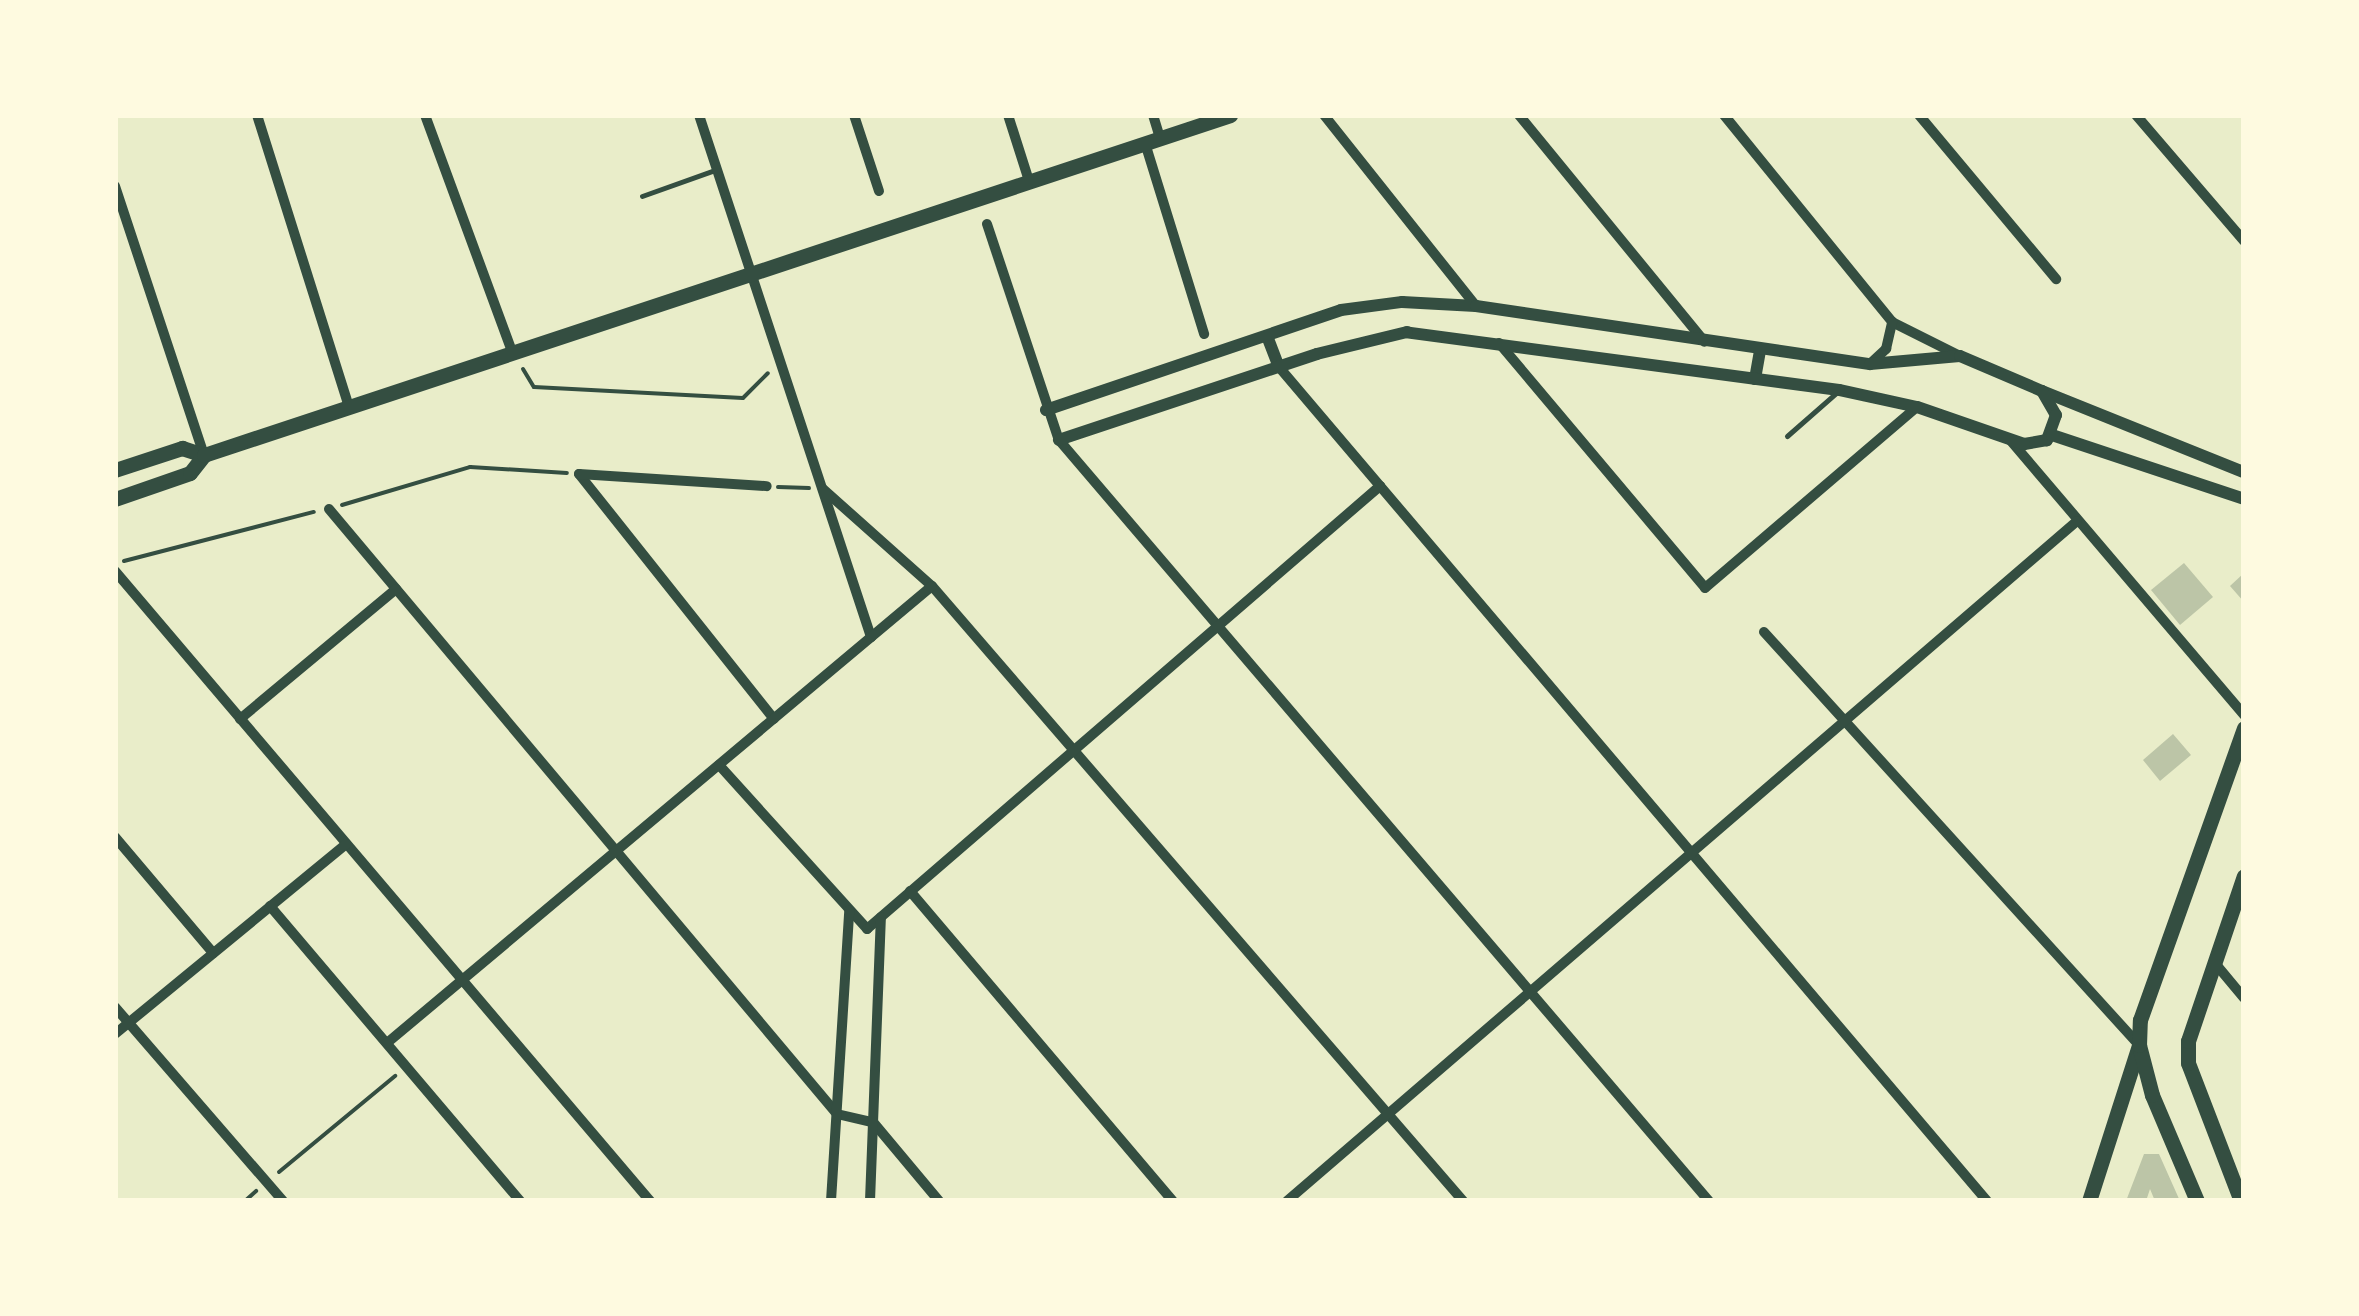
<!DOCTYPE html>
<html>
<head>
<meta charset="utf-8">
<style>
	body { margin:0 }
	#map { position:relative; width:2359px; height:1316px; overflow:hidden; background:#e9edc9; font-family:Poppins,sans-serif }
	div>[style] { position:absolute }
	.building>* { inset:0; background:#bcc5a7 }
	.path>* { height:4px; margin:-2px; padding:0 2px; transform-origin:2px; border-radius:2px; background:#344e41 }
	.service>* { height:5px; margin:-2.5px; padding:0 2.5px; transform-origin:2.5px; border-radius:2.5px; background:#344e41 }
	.minor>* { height:10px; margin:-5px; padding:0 5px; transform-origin:5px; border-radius:5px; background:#344e41 }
	.tertiary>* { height:12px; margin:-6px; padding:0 6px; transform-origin:6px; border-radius:6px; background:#344e41 }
	.secondary>* { height:15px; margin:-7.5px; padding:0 7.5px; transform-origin:7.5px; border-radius:7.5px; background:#344e41 }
	.primary>* { height:15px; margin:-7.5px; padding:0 7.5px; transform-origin:7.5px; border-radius:7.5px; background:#344e41 }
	span { translate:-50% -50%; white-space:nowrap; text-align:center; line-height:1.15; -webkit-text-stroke:8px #fefae0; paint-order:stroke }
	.frame { position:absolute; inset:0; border:118px solid #fefae0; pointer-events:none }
</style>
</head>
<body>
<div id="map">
	<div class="building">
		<i style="clip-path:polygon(2184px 563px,2213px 597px,2180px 625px,2151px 590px)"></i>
		<i style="clip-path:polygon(2244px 573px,2244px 602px,2230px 586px)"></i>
		<i style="clip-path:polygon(2173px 734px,2191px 755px,2160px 781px,2143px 760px)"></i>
		<i style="clip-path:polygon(2144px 1154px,2159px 1154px,2180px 1201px,2155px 1201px,2150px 1189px,2146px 1201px,2126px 1201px)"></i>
	</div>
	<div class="path">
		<i style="left:523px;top:369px;width:21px;rotate:59deg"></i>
		<i style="left:534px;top:387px;width:209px;rotate:3deg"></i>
		<i style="left:743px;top:398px;width:35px;rotate:-45deg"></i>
		<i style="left:778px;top:487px;width:31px;rotate:2deg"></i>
		<i style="left:342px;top:505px;width:134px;rotate:-16.5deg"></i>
		<i style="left:470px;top:467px;width:97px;rotate:3.5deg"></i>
		<i style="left:124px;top:561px;width:196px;rotate:-14.5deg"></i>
		<i style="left:279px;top:1172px;width:151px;rotate:-39.6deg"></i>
		<i style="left:245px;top:1201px;width:15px;rotate:-42deg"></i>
	</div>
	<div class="service">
		<i style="left:642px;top:196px;width:77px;rotate:-19.6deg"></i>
		<i style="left:1787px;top:436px;width:67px;rotate:-41.3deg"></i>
	</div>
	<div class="minor">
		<i style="left:257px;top:115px;width:305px;rotate:72.5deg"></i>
		<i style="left:425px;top:115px;width:252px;rotate:69.8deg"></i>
		<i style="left:699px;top:115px;width:550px;rotate:71.76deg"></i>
		<i style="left:854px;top:115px;width:80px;rotate:71.8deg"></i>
		<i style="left:1008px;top:115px;width:69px;rotate:72.3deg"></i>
		<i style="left:1153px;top:115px;width:24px;rotate:73deg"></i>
		<i style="left:1324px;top:115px;width:244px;rotate:51.5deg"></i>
		<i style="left:1519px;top:115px;width:293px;rotate:50.7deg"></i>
		<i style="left:1724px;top:115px;width:267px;rotate:50.9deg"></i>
		<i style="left:1892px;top:322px;width:76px;rotate:26.6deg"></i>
		<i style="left:1919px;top:115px;width:214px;rotate:50.1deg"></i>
		<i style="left:2136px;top:115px;width:166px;rotate:49.4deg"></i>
		<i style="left:1145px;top:143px;width:200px;rotate:72.8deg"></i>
		<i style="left:115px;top:186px;width:283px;rotate:71.7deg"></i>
		<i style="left:987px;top:224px;width:228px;rotate:71.6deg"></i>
		<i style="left:1059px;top:440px;width:1001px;rotate:49.5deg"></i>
		<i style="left:1499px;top:343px;width:320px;rotate:49.9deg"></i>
		<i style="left:1705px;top:588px;width:279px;rotate:-40.5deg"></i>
		<i style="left:1871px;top:363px;width:21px;rotate:-43deg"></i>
		<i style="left:1886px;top:349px;width:28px;rotate:-77deg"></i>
		<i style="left:1279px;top:367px;width:1094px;rotate:49.67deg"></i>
		<i style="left:2011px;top:441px;width:360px;rotate:49.6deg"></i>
		<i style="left:579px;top:474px;width:313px;rotate:51.5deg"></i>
		<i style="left:579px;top:474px;width:188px;rotate:3.7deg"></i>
		<i style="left:823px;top:489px;width:146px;rotate:41.7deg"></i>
		<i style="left:932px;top:586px;width:813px;rotate:49.19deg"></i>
		<i style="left:329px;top:509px;width:790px;rotate:49.98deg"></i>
		<i style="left:837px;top:1114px;width:37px;rotate:13deg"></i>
		<i style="left:873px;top:1122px;width:103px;rotate:50.1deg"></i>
		<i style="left:115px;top:571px;width:827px;rotate:49.66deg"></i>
		<i style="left:1764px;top:632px;width:558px;rotate:47.76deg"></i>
		<i style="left:240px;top:719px;width:203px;rotate:-39.8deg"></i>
		<i style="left:719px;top:765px;width:221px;rotate:47.9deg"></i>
		<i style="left:867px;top:929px;width:678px;rotate:-40.81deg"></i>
		<i style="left:115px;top:837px;width:152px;rotate:49.8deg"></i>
		<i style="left:910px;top:891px;width:407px;rotate:49.7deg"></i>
		<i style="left:270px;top:906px;width:387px;rotate:49.7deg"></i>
		<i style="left:2214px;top:962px;width:47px;rotate:50.2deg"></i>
		<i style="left:115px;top:1007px;width:257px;rotate:49.1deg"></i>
		<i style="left:115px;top:1034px;width:299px;rotate:-39.4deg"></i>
		<i style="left:387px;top:1043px;width:711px;rotate:-39.98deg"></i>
		<i style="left:831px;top:1201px;width:291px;rotate:-86.4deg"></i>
		<i style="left:870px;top:1201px;width:284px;rotate:-87.8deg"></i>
		<i style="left:1287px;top:1201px;width:1042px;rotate:-40.72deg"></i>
	</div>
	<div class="tertiary">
		<i style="left:1267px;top:336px;width:33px;rotate:69deg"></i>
		<i style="left:1755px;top:379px;width:29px;rotate:-80deg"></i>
		<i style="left:2042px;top:391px;width:218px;rotate:21.9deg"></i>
		<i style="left:1046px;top:410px;width:311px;rotate:-18.7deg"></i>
		<i style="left:1341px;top:310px;width:62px;rotate:-7.5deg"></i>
		<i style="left:1402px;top:302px;width:74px;rotate:3.1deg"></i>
		<i style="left:1476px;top:306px;width:398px;rotate:8.4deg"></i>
		<i style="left:1870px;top:364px;width:90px;rotate:-5.1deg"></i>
		<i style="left:1960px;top:356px;width:89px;rotate:23.1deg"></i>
		<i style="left:2042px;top:391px;width:28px;rotate:60deg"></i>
		<i style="left:2056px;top:415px;width:27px;rotate:110deg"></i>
		<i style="left:2047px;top:440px;width:23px;rotate:170deg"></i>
		<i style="left:2024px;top:444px;width:113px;rotate:-160.9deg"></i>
		<i style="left:1917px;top:407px;width:80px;rotate:-167.7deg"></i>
		<i style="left:1839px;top:390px;width:436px;rotate:-172.4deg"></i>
		<i style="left:1407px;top:332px;width:93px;rotate:166.3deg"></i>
		<i style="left:1317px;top:354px;width:272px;rotate:161.6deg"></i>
		<i style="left:2052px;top:435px;width:202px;rotate:18.4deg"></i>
	</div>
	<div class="secondary">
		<i style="left:115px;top:470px;width:71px;rotate:-18.2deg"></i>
		<i style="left:182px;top:448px;width:23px;rotate:18deg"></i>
		<i style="left:115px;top:499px;width:79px;rotate:-19.1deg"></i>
		<i style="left:190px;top:473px;width:23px;rotate:-52deg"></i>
		<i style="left:204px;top:455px;width:1081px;rotate:-18.33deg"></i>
		<i style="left:2089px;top:1201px;width:164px;rotate:-72.2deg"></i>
	</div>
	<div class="primary">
		<i style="left:2197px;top:1201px;width:115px;rotate:-113deg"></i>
		<i style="left:2152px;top:1095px;width:52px;rotate:-104.6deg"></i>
		<i style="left:2139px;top:1045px;width:25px;rotate:-88deg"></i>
		<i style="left:2140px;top:1020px;width:310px;rotate:-70.4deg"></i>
		<i style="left:2241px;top:1201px;width:148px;rotate:-111deg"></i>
		<i style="left:2188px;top:1063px;width:22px;rotate:-90deg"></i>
		<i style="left:2188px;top:1041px;width:174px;rotate:-71.3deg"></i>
	</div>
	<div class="frame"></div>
</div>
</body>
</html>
